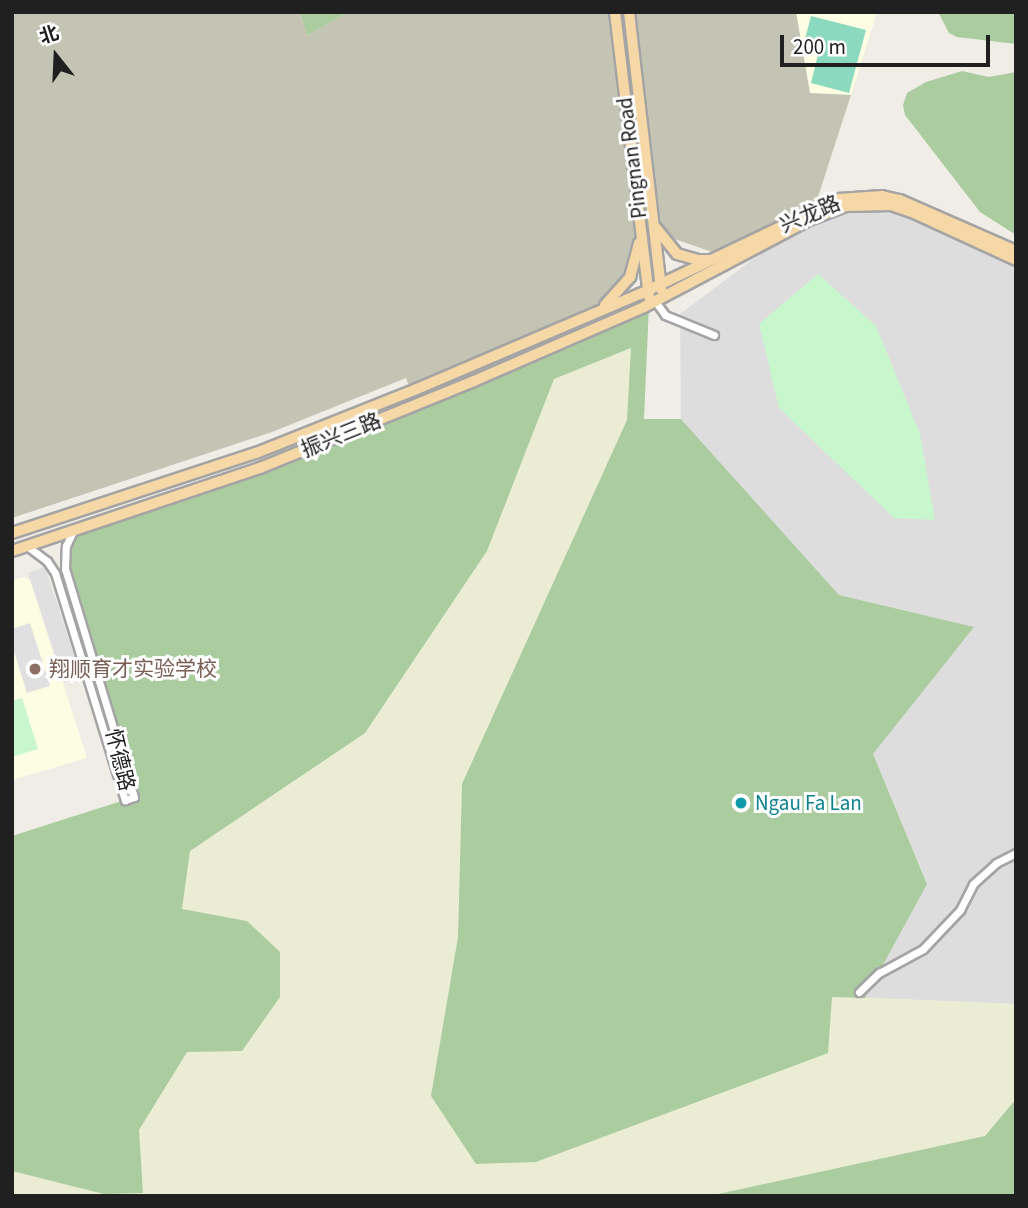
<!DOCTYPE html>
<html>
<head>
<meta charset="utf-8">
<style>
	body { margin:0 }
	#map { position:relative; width:1028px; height:1208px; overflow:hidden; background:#f0ede7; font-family:"Source Sans 3","Noto Sans SC",sans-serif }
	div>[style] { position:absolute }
	.residential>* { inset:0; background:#dedddd }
	.education>* { inset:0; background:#fcfde3 }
	.construction>* { inset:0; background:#c3c4b3 }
	.farmland>* { inset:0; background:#eaedd4 }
	.forest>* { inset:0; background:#aacc9f }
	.park>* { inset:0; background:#c8f6cd }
	.pitch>* { inset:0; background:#8bd9be }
	.parking>* { inset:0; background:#e0e0e0 }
	.roads { filter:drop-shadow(2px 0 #a4a4a4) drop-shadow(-2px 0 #a4a4a4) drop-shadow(0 2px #a4a4a4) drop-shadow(0 -2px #a4a4a4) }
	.minor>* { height:7px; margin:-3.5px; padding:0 3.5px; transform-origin:3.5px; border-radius:3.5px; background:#fff }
	.major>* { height:10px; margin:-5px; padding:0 5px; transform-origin:5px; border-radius:5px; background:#f6d7a6 }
	.dots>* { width:19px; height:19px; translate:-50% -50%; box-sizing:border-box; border:4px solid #fff; border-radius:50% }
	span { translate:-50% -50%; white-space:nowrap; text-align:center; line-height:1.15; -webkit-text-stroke:6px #fff; paint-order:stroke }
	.street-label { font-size:21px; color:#202020 }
	.education-label { font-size:21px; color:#785e54 }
	.left { translate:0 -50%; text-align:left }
	.culture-label { font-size:21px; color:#0d838f }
	.frame { position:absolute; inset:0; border:14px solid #202020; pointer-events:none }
	.north { position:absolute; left:21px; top:21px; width:70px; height:70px; -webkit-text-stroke:5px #fff; paint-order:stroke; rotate:342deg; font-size:19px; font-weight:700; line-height:28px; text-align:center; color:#202020 }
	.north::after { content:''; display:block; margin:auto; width:24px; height:32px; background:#202020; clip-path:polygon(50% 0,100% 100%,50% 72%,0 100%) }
	.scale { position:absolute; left:780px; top:35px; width:210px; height:32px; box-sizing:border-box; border:4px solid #202020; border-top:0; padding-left:9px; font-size:21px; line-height:24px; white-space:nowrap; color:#202020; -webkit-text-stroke:5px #fff; paint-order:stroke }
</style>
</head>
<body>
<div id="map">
	<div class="residential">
		<i style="clip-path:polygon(866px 198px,919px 218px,1016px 262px,1016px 1004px,865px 998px,927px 883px,873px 754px,973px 627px,839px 595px,681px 419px,680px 314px,812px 215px)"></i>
	</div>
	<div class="education">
		<i style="clip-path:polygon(796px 12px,877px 12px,851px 95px,810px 93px)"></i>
		<i style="clip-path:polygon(23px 577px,30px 580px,87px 758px,12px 780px,12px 581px)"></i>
	</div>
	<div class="construction">
		<i style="clip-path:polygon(12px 12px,300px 12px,307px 36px,348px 12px,615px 12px,641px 231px,629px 274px,599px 310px,409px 386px,406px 378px,272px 432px,12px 518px)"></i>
		<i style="clip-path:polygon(629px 12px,796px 12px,810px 93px,851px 95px,815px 206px,718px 254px,654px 232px)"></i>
	</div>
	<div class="farmland">
		<i style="clip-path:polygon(632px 348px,627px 420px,462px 784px,458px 937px,827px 1053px,832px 996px,1016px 1004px,1016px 1099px,985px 1136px,709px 1196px,12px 1196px,12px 1171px,39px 1178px,143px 1193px,139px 1130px,187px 1051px,242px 1051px,280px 952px,247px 921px,181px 910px,190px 851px,365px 733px,487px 551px,554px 379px)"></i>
	</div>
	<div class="forest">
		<i style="clip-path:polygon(300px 12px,348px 12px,307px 36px)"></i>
		<i style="clip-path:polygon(938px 12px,1016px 12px,1016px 44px,957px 37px,949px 33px)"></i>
		<i style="clip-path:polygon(962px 71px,989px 77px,1016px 72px,1016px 235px,980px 212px,905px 115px,903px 105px,907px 93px,926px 82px)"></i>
		<i style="clip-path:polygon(649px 305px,644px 419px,681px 419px,839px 595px,974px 627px,873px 754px,927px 884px,865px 998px,832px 997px,828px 1053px,536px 1162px,476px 1164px,431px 1096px,458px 937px,462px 784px,627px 420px,631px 348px,554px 379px,487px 551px,365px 733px,190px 851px,182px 909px,247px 921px,280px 952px,280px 997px,242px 1051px,187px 1052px,139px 1130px,143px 1193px,104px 1194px,12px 1171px,12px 836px,134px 797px,64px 562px,73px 531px,274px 461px)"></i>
		<i style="clip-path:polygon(1016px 1099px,1016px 1196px,709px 1196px,985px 1136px)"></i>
	</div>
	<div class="park">
		<i style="clip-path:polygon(818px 274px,876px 326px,920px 434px,935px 520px,894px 518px,779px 408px,759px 324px)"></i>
		<i style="clip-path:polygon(22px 698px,38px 749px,12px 757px,12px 701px)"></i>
	</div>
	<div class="pitch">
		<i style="clip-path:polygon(811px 16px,866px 30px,849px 93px,811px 83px,821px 43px,805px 39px)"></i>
	</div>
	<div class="parking">
		<i style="clip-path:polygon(45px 567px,81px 676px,64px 682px,28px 573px)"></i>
		<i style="clip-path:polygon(30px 623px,50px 686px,27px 693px,12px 645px,12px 629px)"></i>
	</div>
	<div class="roads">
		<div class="minor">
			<i style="left:655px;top:301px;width:17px;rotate:54deg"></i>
			<i style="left:665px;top:315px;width:53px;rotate:22.2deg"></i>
			<i style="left:27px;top:546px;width:25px;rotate:37deg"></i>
			<i style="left:47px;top:561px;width:14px;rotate:56deg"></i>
			<i style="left:55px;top:573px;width:238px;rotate:72.9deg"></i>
			<i style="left:125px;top:800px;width:9px;rotate:-18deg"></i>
			<i style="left:134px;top:797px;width:238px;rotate:-106.8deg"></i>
			<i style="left:65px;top:569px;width:23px;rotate:-88deg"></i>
			<i style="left:66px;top:546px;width:17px;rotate:-65deg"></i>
			<i style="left:859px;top:992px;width:28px;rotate:-44deg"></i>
			<i style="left:879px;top:973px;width:50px;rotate:-28.6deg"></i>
			<i style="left:923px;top:949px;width:54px;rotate:-46.5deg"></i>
			<i style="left:960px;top:910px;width:29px;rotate:-63deg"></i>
			<i style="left:973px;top:884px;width:31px;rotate:-42deg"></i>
			<i style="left:996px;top:863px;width:22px;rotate:-27deg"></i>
		</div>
		<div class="major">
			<i style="left:615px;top:12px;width:287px;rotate:83.2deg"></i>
			<i style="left:629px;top:12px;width:279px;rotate:83.4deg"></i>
			<i style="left:656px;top:228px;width:33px;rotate:51deg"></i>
			<i style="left:677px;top:254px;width:22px;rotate:16deg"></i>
			<i style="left:698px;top:260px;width:10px"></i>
			<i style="left:605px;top:305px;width:38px;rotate:-48deg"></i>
			<i style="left:630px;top:277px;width:35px;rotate:-75deg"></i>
			<i style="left:12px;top:533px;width:257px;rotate:-18.2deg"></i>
			<i style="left:256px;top:453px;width:173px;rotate:-21.7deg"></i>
			<i style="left:417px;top:389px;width:242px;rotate:-23.1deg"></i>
			<i style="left:640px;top:294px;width:221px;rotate:-25.5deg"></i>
			<i style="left:839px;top:199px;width:43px;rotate:-4deg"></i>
			<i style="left:882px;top:196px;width:18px;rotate:13deg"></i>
			<i style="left:900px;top:200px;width:127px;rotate:23.7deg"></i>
			<i style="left:12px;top:551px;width:262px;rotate:-18.5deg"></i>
			<i style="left:260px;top:468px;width:231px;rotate:-22.1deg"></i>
			<i style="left:474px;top:381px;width:185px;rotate:-23.5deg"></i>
			<i style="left:644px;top:307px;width:187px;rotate:-27.8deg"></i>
			<i style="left:809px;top:220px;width:39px;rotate:-21deg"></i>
			<i style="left:845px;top:206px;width:46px;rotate:-1.2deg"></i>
			<i style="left:891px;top:205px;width:24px;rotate:19deg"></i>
			<i style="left:914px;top:213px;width:112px;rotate:24.7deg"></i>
		</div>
	</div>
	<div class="dots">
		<i style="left:35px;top:669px;background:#8d6e63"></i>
		<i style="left:741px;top:803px;background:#0f9aa8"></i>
	</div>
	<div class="street-label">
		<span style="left:632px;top:158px;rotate:-97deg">Pingnan Road</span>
		<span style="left:810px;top:214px;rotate:-23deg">兴龙路</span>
		<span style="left:341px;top:435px;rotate:-22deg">振兴三路</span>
		<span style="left:120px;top:760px;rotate:76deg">怀德路</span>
	</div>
	<div class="education-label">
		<span class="left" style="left:49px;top:669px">翔顺育才实验学校</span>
	</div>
	<div class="culture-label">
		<span class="left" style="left:755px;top:803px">Ngau Fa Lan</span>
	</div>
	<div class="frame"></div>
	<div class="north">北</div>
	<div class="scale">200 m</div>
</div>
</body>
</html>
